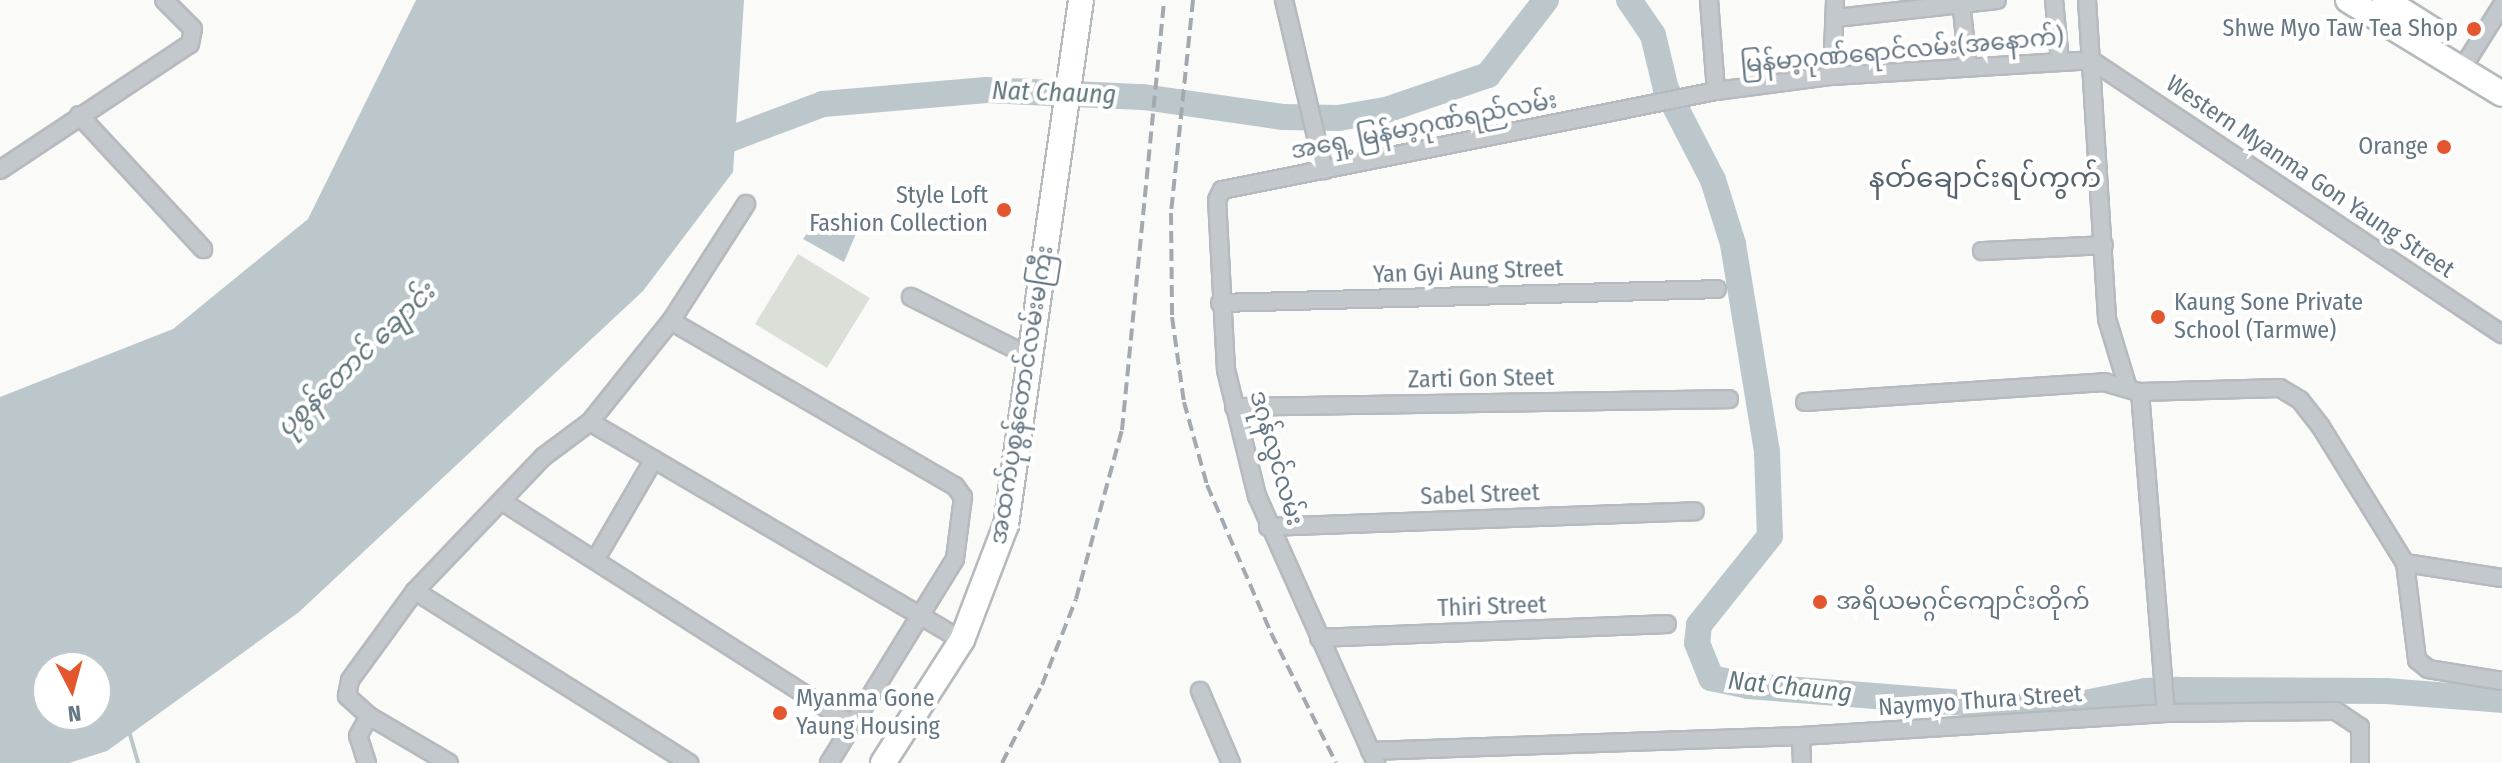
<!DOCTYPE html>
<html>
<head>
<meta charset="utf-8">
<style>
	body { margin:0 }
	#map { position:relative; width:2502px; height:763px; overflow:hidden; background:#fafaf8; font-family:"Fira Sans Condensed","Noto Sans Myanmar",sans-serif }
	div>[style] { position:absolute }
	.green>* { inset:0; background:#dadfd7 }
	.water>* { inset:0; background:#bbc7cb }
	.stream>* { height:4px; margin:-2px; padding:0 2px; transform-origin:2px; border-radius:2px; background:#bbc7cb }
	.river>* { height:26px; margin:-13px; padding:0 13px; transform-origin:13px; border-radius:13px; background:#bbc7cb }
	.roads { filter:drop-shadow(2px 0 #b5babe) drop-shadow(-2px 0 #b5babe) drop-shadow(0 2px #b5babe) drop-shadow(0 -2px #b5babe) }
	.minor>* { height:16px; margin:-8px; padding:0 8px; transform-origin:8px; border-radius:8px; background:#c3c8cc }
	.primary>* { height:24px; margin:-12px; padding:0 12px; transform-origin:12px; border-radius:12px; background:#fff }
	.rail>* { height:4px; margin-top:-2px; transform-origin:0; background:repeating-linear-gradient(90deg,#a2aab0 0 12px,transparent 0 18px) }
	.dots>* { width:22px; height:22px; translate:-50% -50%; box-sizing:border-box; border:4px solid #fff; border-radius:50% }
	span { translate:-50% -50%; white-space:nowrap; text-align:center; line-height:1.15; -webkit-text-stroke:8px #fff; paint-order:stroke }
	.poi-label { font-size:24px; color:#657683 }
	.right { translate:-100% -50%; text-align:right }
	.left { translate:0 -50%; text-align:left }
	.street-label { font-size:24px; color:#657683 }
	.water-label { font-size:26px; color:#60757c; font-style:italic }
	.quarter-label { font-size:28px; color:#57646e }
	.north { position:absolute; left:32px; top:651px; width:80px; height:80px; box-sizing:border-box; background:#fff; border:2px solid #c1c8cd; border-radius:50%; rotate:174deg; font-size:22px; font-weight:700; line-height:32px; text-align:center; color:#657683 }
	.north::after { content:''; display:block; margin:auto; width:28px; height:36px; background:#e4572e; clip-path:polygon(50% 0,100% 100%,50% 72%,0 100%) }
</style>
</head>
<body>
<div id="map">
	<div class="green">
		<i style="clip-path:polygon(798px 254px,870px 298px,827px 368px,755px 324px)"></i>
	</div>
	<div class="water">
		<i style="clip-path:polygon(evenodd,416px 0,744px 0,733px 172px,643px 291px,299px 612px,107px 751px,69px 763px,0 763px,0 397px,173px 329px,308px 219px,416px 0,96px 667px,96px 715px,48px 715px,48px 667px,96px 667px)"></i>
		<i style="clip-path:polygon(849px 214px,861px 222px,844px 262px,803px 239px,819px 217px,836px 226px)"></i>
	</div>
	<div class="stream">
		<i style="left:129px;top:731px;width:33px;rotate:74deg"></i>
	</div>
	<div class="river">
		<i style="left:1629px;top:0;width:42px;rotate:55.6deg"></i>
		<i style="left:1653px;top:35px;width:56px;rotate:76.5deg"></i>
		<i style="left:1666px;top:89px;width:102px;rotate:62.7deg"></i>
		<i style="left:1713px;top:180px;width:67px;rotate:72.6deg"></i>
		<i style="left:1733px;top:244px;width:211px;rotate:80.7deg"></i>
		<i style="left:1767px;top:452px;width:84px;rotate:88deg"></i>
		<i style="left:1770px;top:536px;width:114px;rotate:128.6deg"></i>
		<i style="left:1699px;top:625px;width:18px;rotate:96deg"></i>
		<i style="left:1697px;top:643px;width:38px;rotate:68deg"></i>
		<i style="left:1711px;top:678px;width:38px;rotate:12deg"></i>
		<i style="left:1748px;top:686px;width:269px;rotate:4.5deg"></i>
		<i style="left:2016px;top:707px;width:44px;rotate:1.3deg"></i>
		<i style="left:2060px;top:708px;width:87px;rotate:-11.3deg"></i>
		<i style="left:2145px;top:691px;width:33px;rotate:-2deg"></i>
		<i style="left:2178px;top:690px;width:208px;rotate:0.3deg"></i>
		<i style="left:2386px;top:691px;width:116px;rotate:4.4deg"></i>
		<i style="left:701px;top:150px;width:130px;rotate:-20.7deg"></i>
		<i style="left:823px;top:104px;width:164px;rotate:-4.9deg"></i>
		<i style="left:986px;top:90px;width:157px;rotate:2.6deg"></i>
		<i style="left:1143px;top:97px;width:142px;rotate:8.1deg"></i>
		<i style="left:1284px;top:117px;width:54px;rotate:1.1deg"></i>
		<i style="left:1338px;top:118px;width:49px;rotate:-9.5deg"></i>
		<i style="left:1386px;top:110px;width:108px;rotate:-18.9deg"></i>
		<i style="left:1488px;top:75px;width:95px;rotate:-52.3deg"></i>
	</div>
	<div class="roads">
		<div class="minor">
			<i style="left:1284px;top:0;width:175px;rotate:76.8deg"></i>
			<i style="left:1709px;top:0;width:91px;rotate:85.6deg"></i>
			<i style="left:1961px;top:0;width:68px;rotate:84.1deg"></i>
			<i style="left:2054px;top:0;width:61px;rotate:84.4deg"></i>
			<i style="left:2087px;top:0;width:320px;rotate:86.4deg"></i>
			<i style="left:2107px;top:319px;width:69px;rotate:73.1deg"></i>
			<i style="left:1836px;top:18px;width:162px;rotate:-6.4deg"></i>
			<i style="left:2091px;top:60px;width:494px;rotate:33.7deg"></i>
			<i style="left:2463px;top:67px;width:73px;rotate:-57.8deg"></i>
			<i style="left:1832px;top:76px;width:76px;rotate:-87.7deg"></i>
			<i style="left:79px;top:115px;width:183px;rotate:47.2deg"></i>
			<i style="left:0;top:170px;width:228px;rotate:-33.6deg"></i>
			<i style="left:190px;top:44px;width:15px;rotate:-79deg"></i>
			<i style="left:193px;top:29px;width:41px;rotate:-135deg"></i>
			<i style="left:1982px;top:251px;width:122px;rotate:-2.8deg"></i>
			<i style="left:911px;top:297px;width:134px;rotate:26.6deg"></i>
			<i style="left:1220px;top:303px;width:497px;rotate:-1.6deg"></i>
			<i style="left:671px;top:321px;width:328px;rotate:30.2deg"></i>
			<i style="left:955px;top:486px;width:14px;rotate:54deg"></i>
			<i style="left:963px;top:497px;width:63px;rotate:97.4deg"></i>
			<i style="left:955px;top:559px;width:240px;rotate:121.7deg"></i>
			<i style="left:2140px;top:392px;width:322px;rotate:85.4deg"></i>
			<i style="left:1805px;top:402px;width:300px;rotate:-3.8deg"></i>
			<i style="left:2104px;top:382px;width:37px;rotate:16deg"></i>
			<i style="left:2140px;top:392px;width:140px;rotate:-1.6deg"></i>
			<i style="left:2280px;top:388px;width:23px;rotate:31deg"></i>
			<i style="left:2300px;top:400px;width:34px;rotate:52deg"></i>
			<i style="left:2321px;top:427px;width:160px;rotate:58.3deg"></i>
			<i style="left:2405px;top:563px;width:98px;rotate:82.9deg"></i>
			<i style="left:2417px;top:660px;width:14px;rotate:39deg"></i>
			<i style="left:2428px;top:669px;width:75px;rotate:9.2deg"></i>
			<i style="left:1234px;top:407px;width:495px;rotate:-0.9deg"></i>
			<i style="left:590px;top:422px;width:431px;rotate:30.4deg"></i>
			<i style="left:503px;top:502px;width:415px;rotate:32.5deg"></i>
			<i style="left:1268px;top:527px;width:427px;rotate:-2.1deg"></i>
			<i style="left:597px;top:557px;width:113px;rotate:-59.8deg"></i>
			<i style="left:2405px;top:563px;width:98px;rotate:8.8deg"></i>
			<i style="left:415px;top:591px;width:324px;rotate:32.1deg"></i>
			<i style="left:1319px;top:638px;width:348px;rotate:-2.3deg"></i>
			<i style="left:1200px;top:691px;width:78px;rotate:66.7deg"></i>
			<i style="left:1801px;top:736px;width:27px;rotate:88deg"></i>
			<i style="left:1370px;top:751px;width:431px;rotate:-2deg"></i>
			<i style="left:1801px;top:736px;width:366px;rotate:-3.6deg"></i>
			<i style="left:2166px;top:713px;width:170px;rotate:-0.7deg"></i>
			<i style="left:2336px;top:711px;width:29px;rotate:34deg"></i>
			<i style="left:2360px;top:727px;width:36px;rotate:90deg"></i>
			<i style="left:367px;top:763px;width:28px;rotate:-108deg"></i>
			<i style="left:358px;top:736px;width:23px;rotate:-61deg"></i>
			<i style="left:449px;top:763px;width:93px;rotate:-149.6deg"></i>
			<i style="left:369px;top:716px;width:30px;rotate:-138deg"></i>
			<i style="left:347px;top:696px;width:16px;rotate:-79deg"></i>
			<i style="left:350px;top:680px;width:110px;rotate:-53.9deg"></i>
			<i style="left:415px;top:591px;width:185px;rotate:-46.3deg"></i>
			<i style="left:543px;top:457px;width:59px;rotate:-36.7deg"></i>
			<i style="left:590px;top:422px;width:129px;rotate:-51.3deg"></i>
			<i style="left:671px;top:321px;width:139px;rotate:-57.3deg"></i>
			<i style="left:1376px;top:763px;width:292px;rotate:-114deg"></i>
			<i style="left:1257px;top:496px;width:130px;rotate:-103.8deg"></i>
			<i style="left:1226px;top:370px;width:170px;rotate:-93deg"></i>
			<i style="left:1217px;top:200px;width:11px;rotate:-63deg"></i>
			<i style="left:1222px;top:190px;width:504px;rotate:-11.33deg"></i>
			<i style="left:1716px;top:91px;width:117px;rotate:-7.4deg"></i>
			<i style="left:1832px;top:76px;width:259px;rotate:-3.5deg"></i>
		</div>
		<div class="primary">
			<i style="left:2348px;top:0;width:180px;rotate:31.4deg"></i>
			<i style="left:2385px;top:0;width:60px;rotate:32.1deg"></i>
			<i style="left:883px;top:763px;width:146px;rotate:-57.3deg"></i>
			<i style="left:962px;top:640px;width:123px;rotate:-69.1deg"></i>
			<i style="left:1006px;top:525px;width:530px;rotate:-81.87deg"></i>
		</div>
	</div>
	<div class="rail">
		<i style="left:1193px;top:0;width:214px;rotate:95.9deg"></i>
		<i style="left:1171px;top:213px;width:104px;rotate:89.4deg"></i>
		<i style="left:1172px;top:317px;width:86px;rotate:82deg"></i>
		<i style="left:1184px;top:402px;width:86px;rotate:74.5deg"></i>
		<i style="left:1207px;top:485px;width:161px;rotate:66.6deg"></i>
		<i style="left:1271px;top:633px;width:145px;rotate:63.4deg"></i>
		<i style="left:1002px;top:763px;width:88px;rotate:-62.9deg"></i>
		<i style="left:1042px;top:685px;width:92px;rotate:-68.4deg"></i>
		<i style="left:1076px;top:599px;width:175px;rotate:-74.8deg"></i>
		<i style="left:1122px;top:430px;width:432px;rotate:-84.4deg"></i>
	</div>
	<div class="dots">
		<i style="left:2474px;top:29px;background:#e4572e"></i>
		<i style="left:2444px;top:147px;background:#e4572e"></i>
		<i style="left:1004px;top:210px;background:#e4572e"></i>
		<i style="left:2158px;top:317px;background:#e4572e"></i>
		<i style="left:1820px;top:602px;background:#e4572e"></i>
		<i style="left:780px;top:713px;background:#e4572e"></i>
	</div>
	<div class="poi-label">
		<span class="right" style="left:2458px;top:29px">Shwe Myo Taw Tea Shop</span>
		<span class="right" style="left:2428px;top:147px">Orange</span>
		<span class="right" style="left:988px;top:210px">Style Loft<br>Fashion Collection</span>
		<span class="left" style="left:2174px;top:317px">Kaung Sone Private<br>School (Tarmwe)</span>
		<span class="left" style="left:1836px;top:602px">အရိယမဂ္ဂင်ကျောင်းတိုက်</span>
		<span class="left" style="left:796px;top:713px">Myanma Gone<br>Yaung Housing</span>
	</div>
	<div class="street-label">
		<span style="left:1902px;top:51px;rotate:-5deg">မြန်မာ့ဂုဏ်ရောင်လမ်း(အနောက်)</span>
		<span style="left:1424px;top:126px;rotate:-11deg">အရှေ့ မြန်မာ့ဂုဏ်ရည်လမ်း</span>
		<span style="left:2310px;top:177px;rotate:34deg">Western Myanma Gon Yaung Street</span>
		<span style="left:1468px;top:272px;rotate:-2deg">Yan Gyi Aung Street</span>
		<span style="left:1481px;top:379px;rotate:-1deg">Zarti Gon Steet</span>
		<span style="left:1022px;top:395px;rotate:-81deg">အထက်ပုစွန်တောင်လမ်းမကြီး</span>
		<span style="left:1276px;top:458px;rotate:74deg">ဒဂုန်လွင်လမ်း</span>
		<span style="left:1480px;top:495px;rotate:-2deg">Sabel Street</span>
		<span style="left:1492px;top:607px;rotate:-2deg">Thiri Street</span>
		<span style="left:1980px;top:701px;rotate:-4deg">Naymyo Thura Street</span>
	</div>
	<div class="water-label">
		<span style="left:1054px;top:93px;rotate:2deg">Nat Chaung</span>
		<span style="left:356px;top:360px;rotate:-44deg">ပုစွန်တောင် ချောင်း</span>
		<span style="left:1790px;top:687px;rotate:6deg">Nat Chaung</span>
	</div>
	<div class="quarter-label">
		<span style="left:1985px;top:178px">နတ်ချောင်းရပ်ကွက်</span>
	</div>
	<div class="north">N</div>
</div>
</body>
</html>
